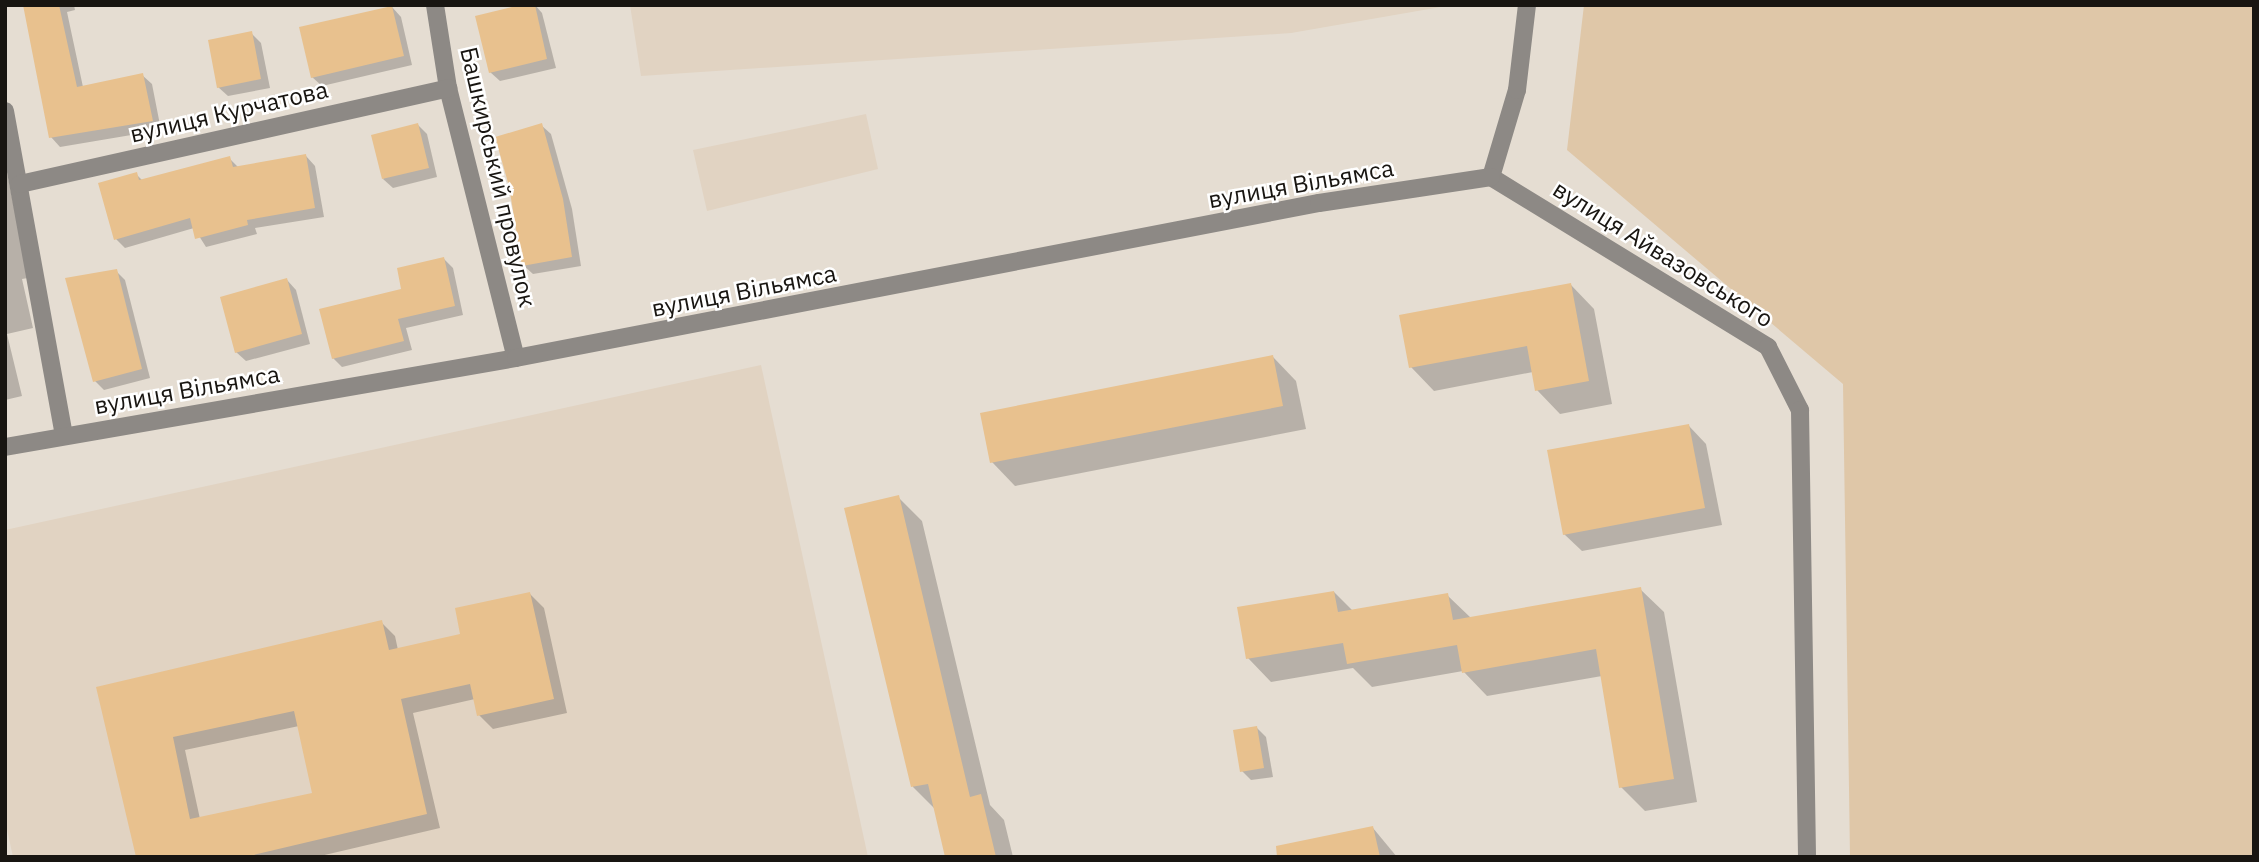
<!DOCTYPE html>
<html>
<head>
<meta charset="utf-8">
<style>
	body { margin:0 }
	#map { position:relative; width:2259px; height:862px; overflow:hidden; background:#e5ddd2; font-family:"IBM Plex Sans",sans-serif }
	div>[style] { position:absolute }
	.built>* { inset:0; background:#e1d3c2 }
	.green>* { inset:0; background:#dfc7a8 }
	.shadow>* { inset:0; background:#0003 }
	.building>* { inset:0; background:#e8c18e }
	.minor>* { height:18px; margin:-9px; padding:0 9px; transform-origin:9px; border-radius:9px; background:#8d8985 }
	.tertiary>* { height:18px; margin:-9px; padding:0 9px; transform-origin:9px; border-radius:9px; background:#8d8985 }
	span { translate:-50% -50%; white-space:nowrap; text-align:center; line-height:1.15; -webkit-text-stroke:5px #fff; paint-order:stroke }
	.street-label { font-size:24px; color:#181511 }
	.frame { position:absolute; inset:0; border:7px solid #181511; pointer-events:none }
</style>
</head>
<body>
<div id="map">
	<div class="built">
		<i style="clip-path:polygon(630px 5px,1452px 5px,1291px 33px,641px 76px)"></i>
		<i style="clip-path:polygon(866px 114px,878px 169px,707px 211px,693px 150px)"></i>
		<i style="clip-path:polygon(761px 365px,868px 857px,13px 857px,5px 820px,5px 530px)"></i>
	</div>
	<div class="green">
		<i style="clip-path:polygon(1584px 5px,2254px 5px,2254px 857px,1850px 857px,1843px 384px,1567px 150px)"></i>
	</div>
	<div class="shadow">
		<i style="clip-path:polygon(24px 5px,74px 5px,75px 10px,67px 12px,83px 87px,142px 75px,152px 84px,161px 130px,60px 147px,51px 137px)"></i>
		<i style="clip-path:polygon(535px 5px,542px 13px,556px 68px,500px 81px,490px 72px)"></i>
		<i style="clip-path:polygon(392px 7px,401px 17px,412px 65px,322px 86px,312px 77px)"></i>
		<i style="clip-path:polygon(251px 33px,261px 43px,270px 88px,228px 96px,218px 87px)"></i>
		<i style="clip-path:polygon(418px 125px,427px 134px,437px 177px,393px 188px,383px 179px)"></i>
		<i style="clip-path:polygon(541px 125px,551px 134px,572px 209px,581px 266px,533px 274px,523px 265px)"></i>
		<i style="clip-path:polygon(306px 156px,315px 166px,324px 217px,255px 228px,257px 234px,206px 247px,194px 228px,125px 248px,116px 239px,136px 174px,143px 181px,229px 158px,239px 168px)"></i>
		<i style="clip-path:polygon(5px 162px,28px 278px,22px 279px,33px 328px,7px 334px,22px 396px,5px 400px)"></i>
		<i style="clip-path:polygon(444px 259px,453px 268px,463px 315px,406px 328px,412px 350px,342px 367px,333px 358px,403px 290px)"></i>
		<i style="clip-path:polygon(116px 271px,125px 280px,150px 378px,104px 390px,95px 381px)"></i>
		<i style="clip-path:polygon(287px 280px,296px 290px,310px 344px,246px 361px,236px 352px)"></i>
		<i style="clip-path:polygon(1571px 285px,1594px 309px,1612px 404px,1560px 414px,1537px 390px,1533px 372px,1434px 391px,1411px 367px)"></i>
		<i style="clip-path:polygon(1273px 357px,1296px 381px,1306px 429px,1015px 486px,992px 462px)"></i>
		<i style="clip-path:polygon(1689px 426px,1706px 444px,1722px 525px,1582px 551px,1564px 534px)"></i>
		<i style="clip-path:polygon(898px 497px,922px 521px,990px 805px,1004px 820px,1013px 857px,947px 857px,935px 809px,913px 787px)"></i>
		<i style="clip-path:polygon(1640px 589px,1664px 612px,1697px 802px,1645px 811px,1621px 787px,1602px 676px,1487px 696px,1463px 671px,1372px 687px,1353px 668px,1271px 682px,1248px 658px,1334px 592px,1353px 611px,1447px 595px,1471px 618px)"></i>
		<i style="clip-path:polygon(evenodd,530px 594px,544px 608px,567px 713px,493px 729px,479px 715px,475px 699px,413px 713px,440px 828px,316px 857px,138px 857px,98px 688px,381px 622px,395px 636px,398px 650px,462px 635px,530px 594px,299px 726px,314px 795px,200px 819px,185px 750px,299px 726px)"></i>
		<i style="clip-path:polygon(1257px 728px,1266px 737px,1273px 777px,1251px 780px,1242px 771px)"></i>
		<i style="clip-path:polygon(1373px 828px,1397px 857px,1321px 857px)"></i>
	</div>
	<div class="building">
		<i style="clip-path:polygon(23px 5px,59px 5px,77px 87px,143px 73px,153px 121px,49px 138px)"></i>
		<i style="clip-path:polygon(520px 5px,535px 5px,547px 59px,489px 73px,475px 16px)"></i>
		<i style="clip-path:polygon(392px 6px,404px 56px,311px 78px,299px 27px)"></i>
		<i style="clip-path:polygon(252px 31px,261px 79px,217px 88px,208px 40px)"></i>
		<i style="clip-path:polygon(418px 123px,429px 168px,382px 179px,371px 135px)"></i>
		<i style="clip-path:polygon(542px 123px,563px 199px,572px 257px,522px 266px,509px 186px,495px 137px)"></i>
		<i style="clip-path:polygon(306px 154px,315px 208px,247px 220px,248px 225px,195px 239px,190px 218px,114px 240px,98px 183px,137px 172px,139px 180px,230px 156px,233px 167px)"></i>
		<i style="clip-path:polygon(444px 257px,455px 306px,398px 319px,404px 341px,332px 359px,319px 309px,401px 289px,397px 268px)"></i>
		<i style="clip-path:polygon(117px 269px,142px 369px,93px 382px,65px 278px)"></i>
		<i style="clip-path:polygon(287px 278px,302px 334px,235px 353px,220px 297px)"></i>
		<i style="clip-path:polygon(1571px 283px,1589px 381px,1535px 391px,1527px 346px,1409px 368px,1399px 315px)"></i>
		<i style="clip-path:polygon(1273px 355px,1283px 406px,990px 463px,980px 413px)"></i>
		<i style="clip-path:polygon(1689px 424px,1705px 508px,1563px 535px,1547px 450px)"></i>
		<i style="clip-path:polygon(899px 495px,970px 797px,981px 794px,996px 857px,945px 857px,928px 784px,911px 787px,844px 508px)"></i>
		<i style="clip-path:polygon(1641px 587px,1674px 779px,1619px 788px,1596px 649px,1462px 673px,1457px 645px,1347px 664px,1343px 643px,1246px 659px,1237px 607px,1334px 591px,1338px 612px,1448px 593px,1453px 620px)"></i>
		<i style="clip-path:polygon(evenodd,530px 592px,554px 699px,477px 716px,470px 684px,401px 699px,427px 814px,245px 857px,136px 857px,96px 687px,382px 620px,389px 650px,460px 634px,455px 608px,530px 592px,294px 711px,312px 793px,190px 819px,173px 737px,294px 711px)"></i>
		<i style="clip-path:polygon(1257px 726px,1264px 768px,1240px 772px,1233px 730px)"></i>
		<i style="clip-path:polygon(1373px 826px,1380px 857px,1277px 857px,1276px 846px)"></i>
	</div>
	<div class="minor">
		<i style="left:435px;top:5px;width:84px;rotate:81.1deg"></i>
		<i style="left:448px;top:88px;width:278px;rotate:75.9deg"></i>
		<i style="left:5px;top:111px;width:330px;rotate:79.7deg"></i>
		<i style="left:20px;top:184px;width:439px;rotate:-12.6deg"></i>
	</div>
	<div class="tertiary">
		<i style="left:1491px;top:177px;width:325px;rotate:31.5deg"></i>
		<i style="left:1768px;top:347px;width:71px;rotate:63.1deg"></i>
		<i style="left:1800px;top:410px;width:447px;rotate:89.1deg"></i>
		<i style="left:1491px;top:177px;width:91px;rotate:-73.4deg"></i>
		<i style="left:1517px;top:90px;width:86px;rotate:-83.3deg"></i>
		<i style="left:5px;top:447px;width:519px;rotate:-9.88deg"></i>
		<i style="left:516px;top:358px;width:818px;rotate:-10.93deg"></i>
		<i style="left:1319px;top:203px;width:174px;rotate:-8.6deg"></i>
	</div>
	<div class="street-label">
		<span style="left:229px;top:112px;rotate:-13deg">вулиця Курчатова</span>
		<span style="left:498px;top:177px;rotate:77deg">Башкирський провулок</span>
		<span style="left:1301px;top:184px;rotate:-10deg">вулиця Вільямса</span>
		<span style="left:1663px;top:254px;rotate:32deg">вулиця Айвазовського</span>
		<span style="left:744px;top:291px;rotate:-11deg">вулиця Вільямса</span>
		<span style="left:187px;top:390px;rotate:-10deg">вулиця Вільямса</span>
	</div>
	<div class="frame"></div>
</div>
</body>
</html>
